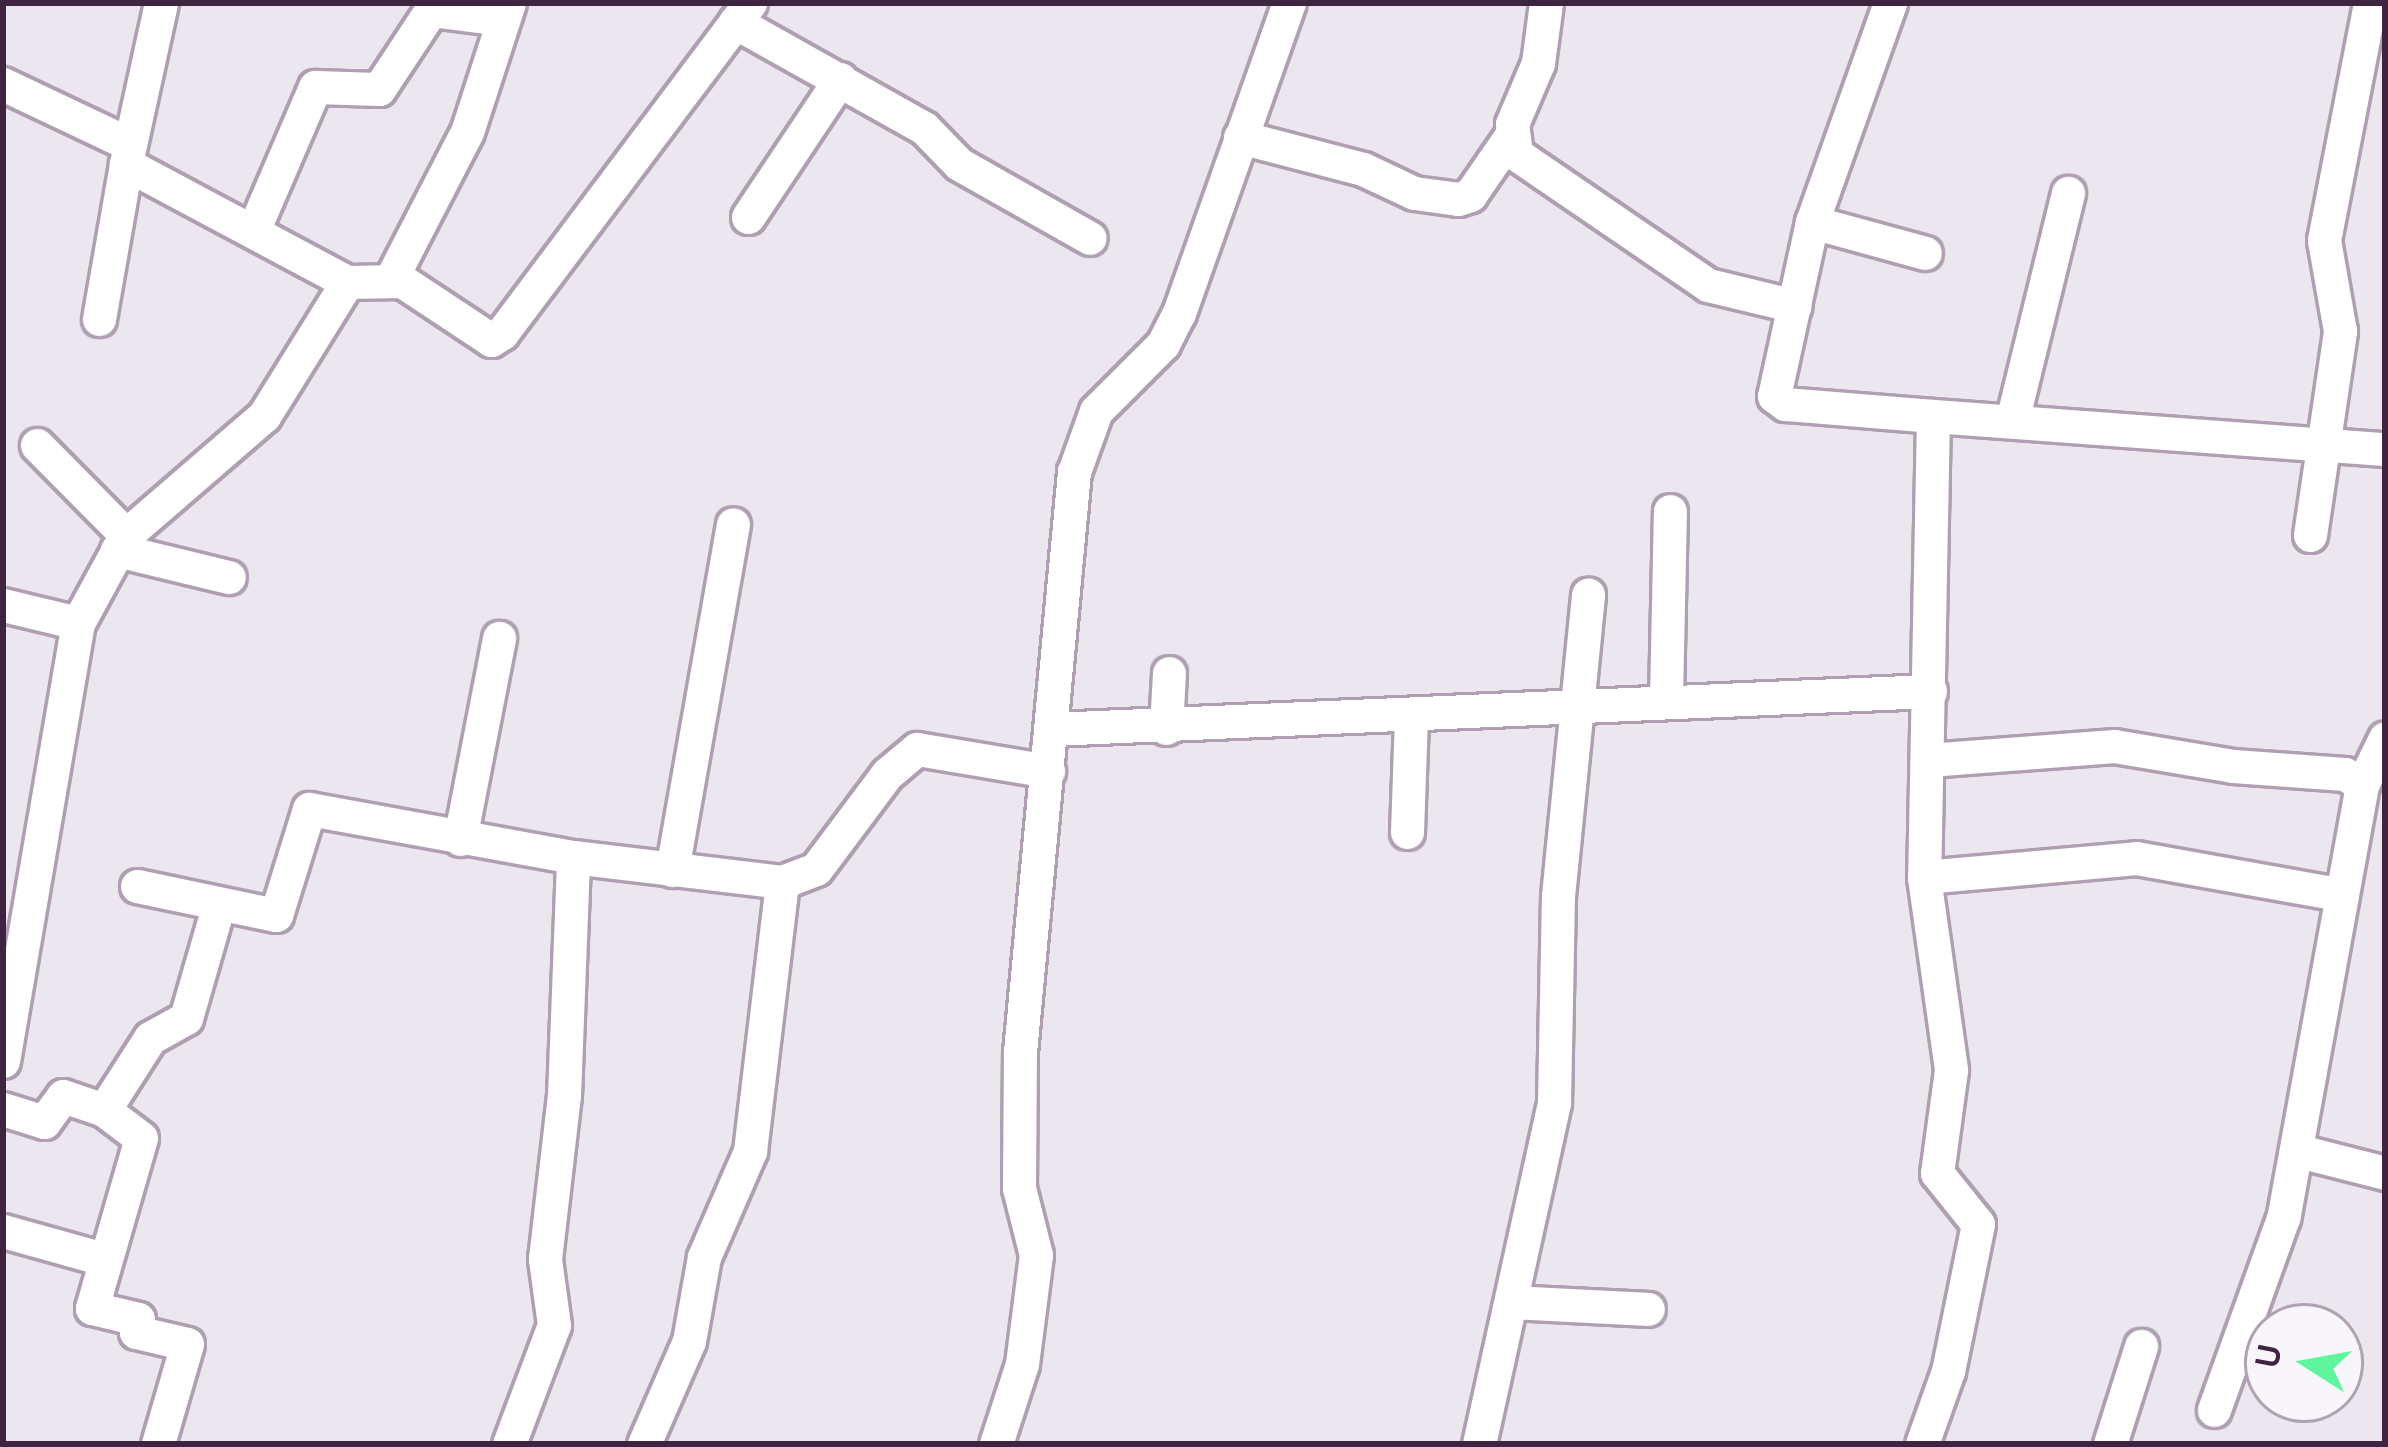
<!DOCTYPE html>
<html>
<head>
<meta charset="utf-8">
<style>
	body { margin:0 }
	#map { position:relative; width:2388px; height:1447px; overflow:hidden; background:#ece6ef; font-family:Overpass,sans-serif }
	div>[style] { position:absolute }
	.roads { filter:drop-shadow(3px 0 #aea0b1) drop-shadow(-3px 0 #aea0b1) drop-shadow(0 3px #aea0b1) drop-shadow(0 -3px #aea0b1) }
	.minor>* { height:33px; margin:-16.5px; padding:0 16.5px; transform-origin:16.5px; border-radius:16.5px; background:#fff }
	span { translate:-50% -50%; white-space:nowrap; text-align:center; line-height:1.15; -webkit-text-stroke:10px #f9f6fb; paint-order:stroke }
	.frame { position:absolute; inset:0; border:6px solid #3f2442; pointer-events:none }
	.north { position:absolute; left:2244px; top:1303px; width:120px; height:120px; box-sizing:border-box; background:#f9f6fb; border:3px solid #afa2b1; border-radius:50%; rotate:281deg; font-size:33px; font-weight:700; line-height:48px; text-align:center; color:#3f2442 }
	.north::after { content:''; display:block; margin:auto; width:42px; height:54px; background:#5ef59c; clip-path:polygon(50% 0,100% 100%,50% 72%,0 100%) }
</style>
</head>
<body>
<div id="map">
	<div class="roads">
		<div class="minor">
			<i style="left:161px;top:3px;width:165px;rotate:102.3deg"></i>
			<i style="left:126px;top:164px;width:251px;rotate:28.1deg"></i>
			<i style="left:1546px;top:3px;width:61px;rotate:97.6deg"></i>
			<i style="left:1538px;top:63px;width:66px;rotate:113.1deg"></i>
			<i style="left:1512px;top:124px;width:30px;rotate:82deg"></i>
			<i style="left:1516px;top:154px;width:232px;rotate:34.3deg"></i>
			<i style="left:1708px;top:285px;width:89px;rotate:13.6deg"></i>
			<i style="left:1890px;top:3px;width:232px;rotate:109.6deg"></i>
			<i style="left:1812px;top:222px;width:178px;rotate:102.3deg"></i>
			<i style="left:1774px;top:396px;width:14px;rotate:36deg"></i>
			<i style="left:1785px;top:404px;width:148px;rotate:4.6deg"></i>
			<i style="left:1933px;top:416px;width:461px;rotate:91.1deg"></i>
			<i style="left:1924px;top:877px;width:195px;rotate:82deg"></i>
			<i style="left:1951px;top:1070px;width:104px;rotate:97.7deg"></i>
			<i style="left:1937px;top:1173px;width:65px;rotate:51.2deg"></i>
			<i style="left:1978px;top:1224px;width:150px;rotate:101.5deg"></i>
			<i style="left:1948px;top:1371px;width:77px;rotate:109.6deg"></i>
			<i style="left:735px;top:22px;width:217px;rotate:29.3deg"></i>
			<i style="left:924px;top:128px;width:50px;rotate:45.8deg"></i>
			<i style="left:959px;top:164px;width:150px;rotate:29.5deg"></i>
			<i style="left:3px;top:84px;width:137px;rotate:25.4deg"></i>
			<i style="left:1240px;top:137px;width:127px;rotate:14.6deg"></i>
			<i style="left:1363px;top:169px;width:56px;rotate:25.2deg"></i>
			<i style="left:1414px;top:193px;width:44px;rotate:7.8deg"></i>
			<i style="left:1458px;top:199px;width:13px;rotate:-18deg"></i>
			<i style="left:1470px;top:195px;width:70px;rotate:-55.4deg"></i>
			<i style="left:748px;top:217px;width:166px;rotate:-56.3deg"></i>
			<i style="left:1812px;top:222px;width:117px;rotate:15.3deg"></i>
			<i style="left:253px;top:231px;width:157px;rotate:-66.7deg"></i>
			<i style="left:315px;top:87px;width:64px;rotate:1.8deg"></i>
			<i style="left:379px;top:89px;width:95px;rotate:-56.6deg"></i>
			<i style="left:431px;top:10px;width:72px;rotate:7.2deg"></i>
			<i style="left:391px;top:279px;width:165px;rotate:-62.7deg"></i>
			<i style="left:467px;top:132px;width:136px;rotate:-72deg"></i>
			<i style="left:99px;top:319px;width:157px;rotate:-80.1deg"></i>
			<i style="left:1933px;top:416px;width:453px;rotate:4.2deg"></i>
			<i style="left:2012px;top:421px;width:235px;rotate:-76.2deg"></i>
			<i style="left:37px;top:445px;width:127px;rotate:45.3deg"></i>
			<i style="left:2310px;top:535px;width:206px;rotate:-81.6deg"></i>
			<i style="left:2340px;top:331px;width:92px;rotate:-100deg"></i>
			<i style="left:2324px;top:240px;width:241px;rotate:-79deg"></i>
			<i style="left:117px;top:550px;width:115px;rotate:13.6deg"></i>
			<i style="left:3px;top:605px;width:77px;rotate:13.5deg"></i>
			<i style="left:1666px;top:699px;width:188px;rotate:-88.8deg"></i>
			<i style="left:1166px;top:728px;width:55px;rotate:-86.9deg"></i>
			<i style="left:1052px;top:729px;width:879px;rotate:-2.48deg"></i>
			<i style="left:1928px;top:760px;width:187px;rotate:-4.3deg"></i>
			<i style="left:2114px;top:746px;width:121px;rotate:9.5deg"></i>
			<i style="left:2233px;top:766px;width:112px;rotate:4.1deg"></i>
			<i style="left:2345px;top:774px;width:20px;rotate:33deg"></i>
			<i style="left:2362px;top:785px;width:440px;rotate:100.3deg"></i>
			<i style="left:2283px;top:1218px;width:204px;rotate:109.8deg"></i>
			<i style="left:2362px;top:785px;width:52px;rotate:-63.9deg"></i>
			<i style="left:1407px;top:832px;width:117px;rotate:-88deg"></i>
			<i style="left:460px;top:839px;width:205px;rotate:-79deg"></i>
			<i style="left:672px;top:870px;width:351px;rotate:-80deg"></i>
			<i style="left:1924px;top:877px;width:213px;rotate:-5.1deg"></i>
			<i style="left:2136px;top:858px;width:206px;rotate:10.1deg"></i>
			<i style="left:137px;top:886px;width:142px;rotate:11.8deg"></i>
			<i style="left:276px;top:915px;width:111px;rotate:-72.7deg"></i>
			<i style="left:309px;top:809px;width:268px;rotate:10.3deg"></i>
			<i style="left:573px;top:857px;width:210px;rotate:6.8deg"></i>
			<i style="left:782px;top:882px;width:36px;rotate:-21deg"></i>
			<i style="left:816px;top:869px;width:119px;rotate:-53.2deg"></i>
			<i style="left:887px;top:774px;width:39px;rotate:-40deg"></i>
			<i style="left:917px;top:749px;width:133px;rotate:9.5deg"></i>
			<i style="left:3px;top:1061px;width:444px;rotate:-80.3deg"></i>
			<i style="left:78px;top:623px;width:100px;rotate:-61.4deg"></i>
			<i style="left:126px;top:535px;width:182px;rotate:-40.8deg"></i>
			<i style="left:264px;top:416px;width:158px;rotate:-58.2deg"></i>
			<i style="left:347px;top:282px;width:55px;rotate:-1deg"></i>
			<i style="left:402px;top:281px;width:107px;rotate:33.5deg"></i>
			<i style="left:491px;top:340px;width:13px;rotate:-32deg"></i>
			<i style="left:502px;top:333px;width:413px;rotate:-53.1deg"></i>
			<i style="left:3px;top:1109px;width:43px;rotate:17.6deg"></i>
			<i style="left:44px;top:1122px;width:32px;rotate:-54deg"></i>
			<i style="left:63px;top:1096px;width:43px;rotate:18.9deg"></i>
			<i style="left:104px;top:1110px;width:46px;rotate:37.1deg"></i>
			<i style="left:141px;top:1138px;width:177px;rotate:106.1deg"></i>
			<i style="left:92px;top:1308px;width:47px;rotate:13.4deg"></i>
			<i style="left:138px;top:1319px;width:13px;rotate:99deg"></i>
			<i style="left:136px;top:1332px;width:52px;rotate:13.2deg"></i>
			<i style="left:187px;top:1344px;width:104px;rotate:106.2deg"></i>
			<i style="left:104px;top:1110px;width:85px;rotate:-57.4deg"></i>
			<i style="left:150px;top:1038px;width:41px;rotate:-29.1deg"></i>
			<i style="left:186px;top:1018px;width:119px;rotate:-73.9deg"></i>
			<i style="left:2299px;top:1151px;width:89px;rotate:14.3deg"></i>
			<i style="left:3px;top:1231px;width:104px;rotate:15.6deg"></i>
			<i style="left:1512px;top:1302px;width:136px;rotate:2.9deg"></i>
			<i style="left:509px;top:1444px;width:127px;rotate:-69.3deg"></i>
			<i style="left:554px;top:1325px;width:67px;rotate:-97.8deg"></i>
			<i style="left:545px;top:1259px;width:164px;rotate:-83.4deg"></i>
			<i style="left:564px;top:1096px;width:239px;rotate:-87.8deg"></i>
			<i style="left:644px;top:1444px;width:112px;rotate:-66.4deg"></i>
			<i style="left:689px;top:1341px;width:85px;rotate:-79.9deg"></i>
			<i style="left:704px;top:1257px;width:116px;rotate:-66.5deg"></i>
			<i style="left:750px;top:1151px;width:271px;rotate:-83.2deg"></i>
			<i style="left:996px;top:1444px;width:84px;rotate:-72deg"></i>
			<i style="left:1022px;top:1364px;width:110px;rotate:-82.7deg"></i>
			<i style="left:1036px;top:1255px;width:69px;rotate:-104.2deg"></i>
			<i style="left:1019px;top:1188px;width:136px;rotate:-89.6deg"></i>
			<i style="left:1020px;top:1052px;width:583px;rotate:-84.68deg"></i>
			<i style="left:1074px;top:472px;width:65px;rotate:-70.2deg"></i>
			<i style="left:1096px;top:411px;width:95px;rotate:-45deg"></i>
			<i style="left:1163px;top:344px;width:35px;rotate:-63deg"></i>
			<i style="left:1179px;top:313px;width:329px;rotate:-70.5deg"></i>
			<i style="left:1479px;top:1444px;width:349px;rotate:-77.6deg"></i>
			<i style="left:1554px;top:1103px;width:207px;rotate:-88.9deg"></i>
			<i style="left:1558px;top:896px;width:303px;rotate:-84.3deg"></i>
			<i style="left:2110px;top:1444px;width:103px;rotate:-72.4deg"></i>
		</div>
	</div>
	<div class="frame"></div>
	<div class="north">U</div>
</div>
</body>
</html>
